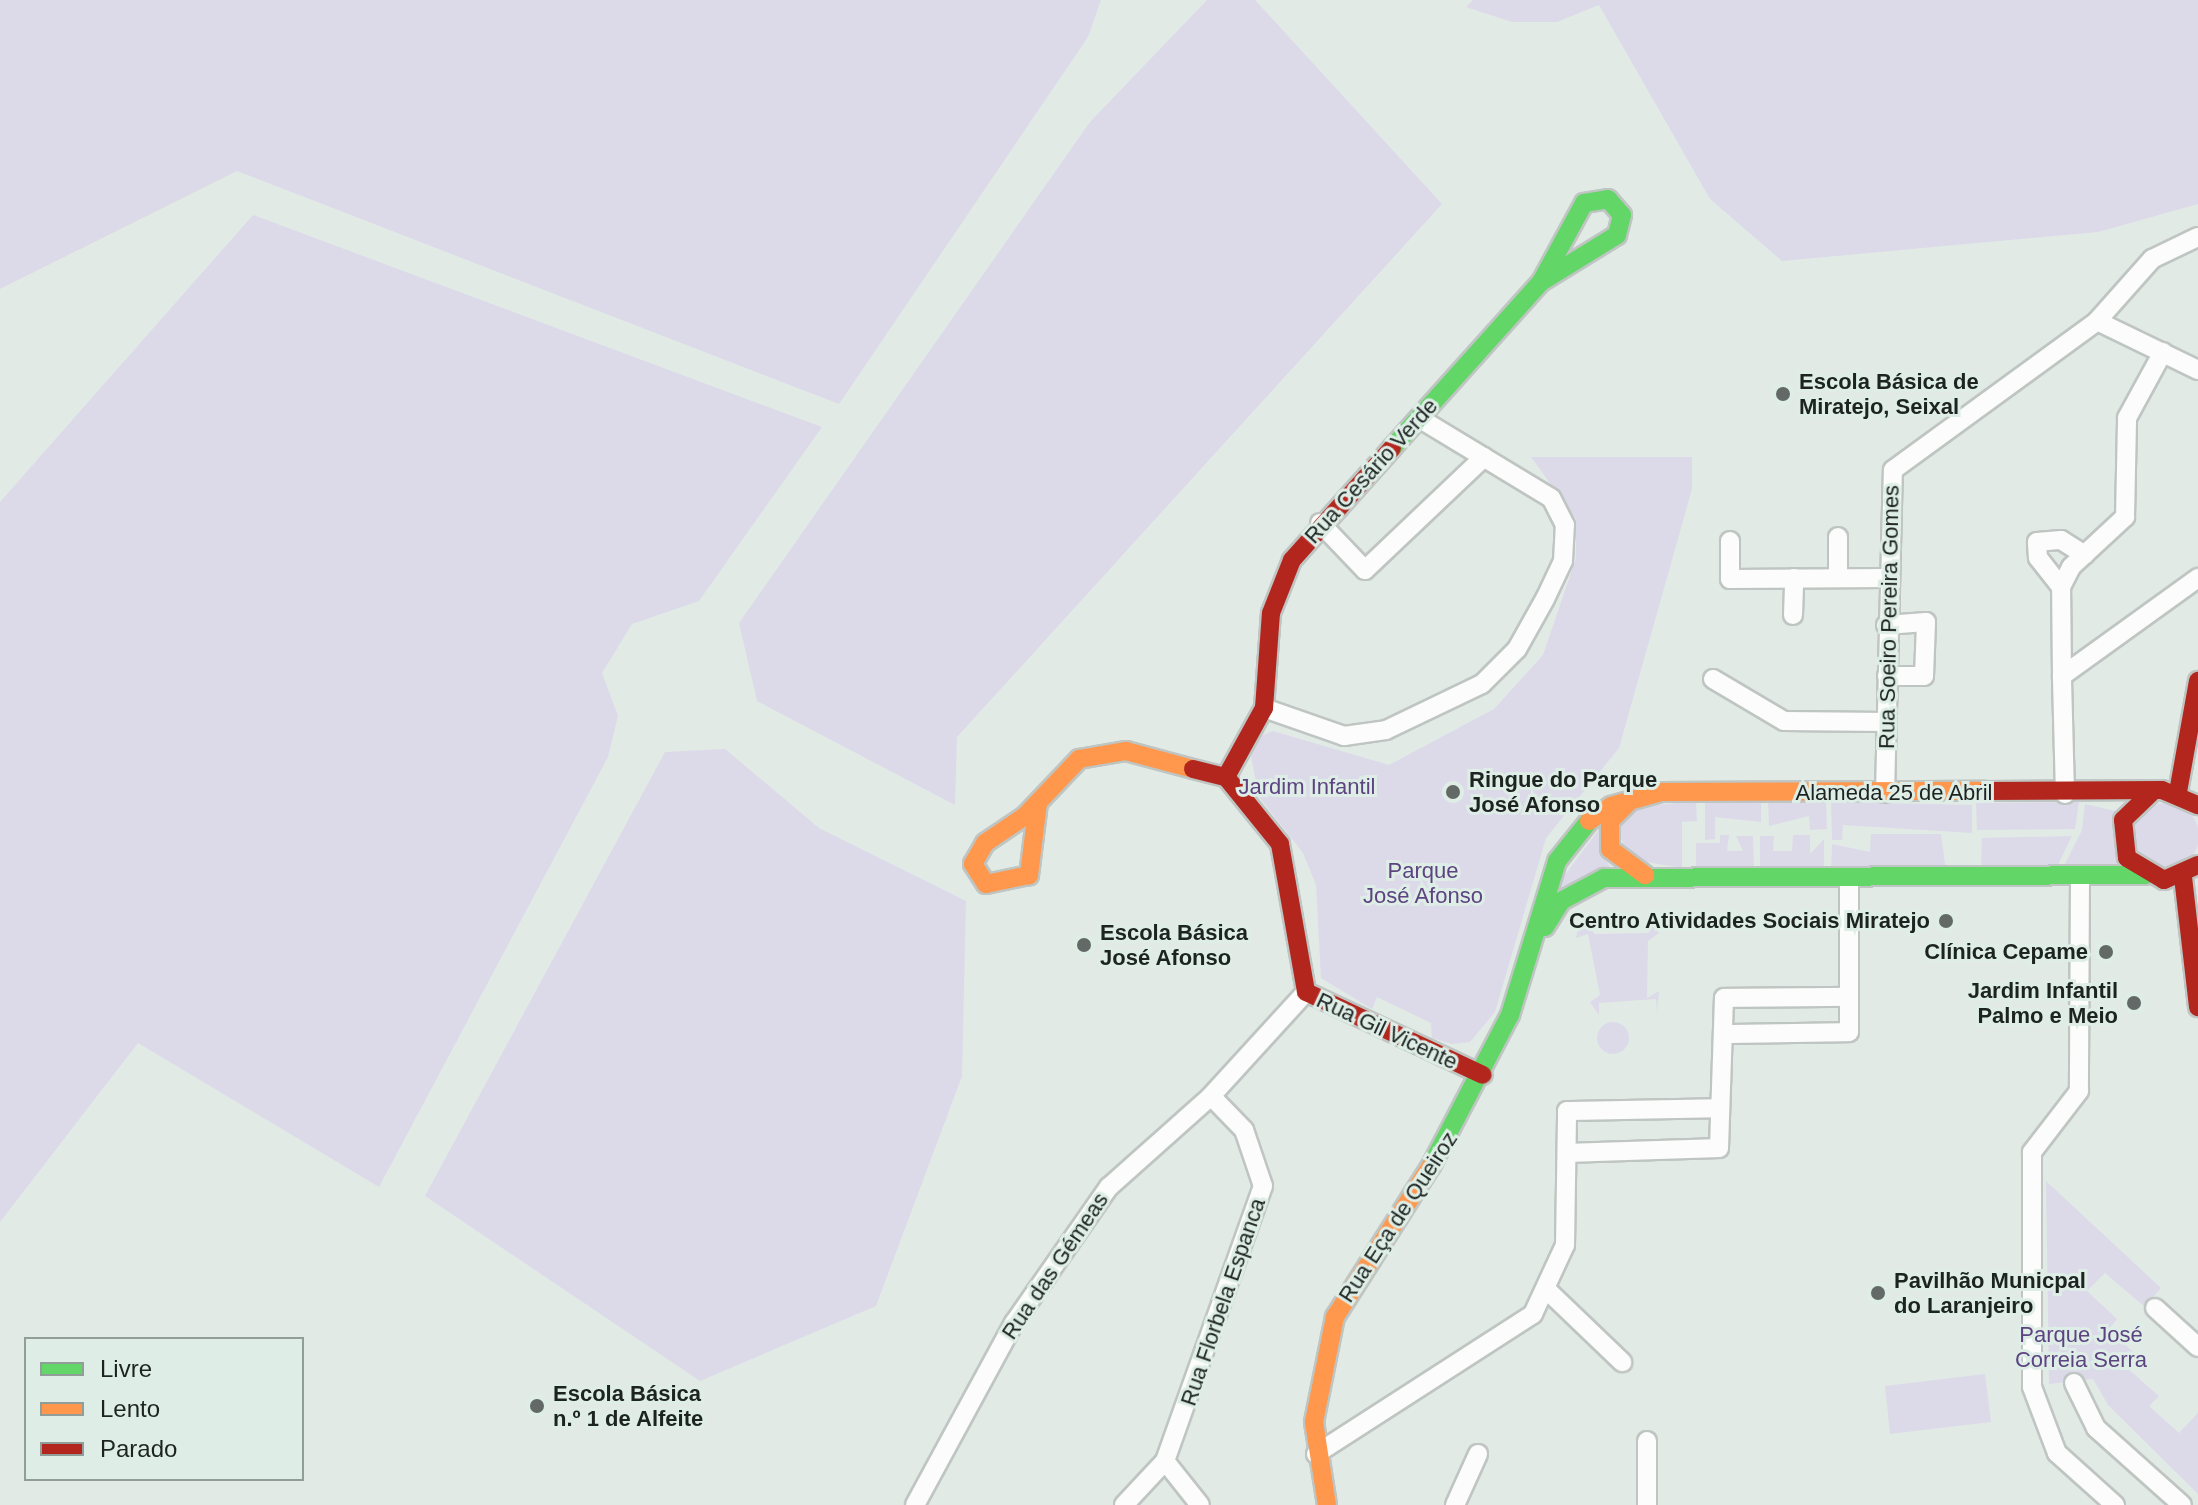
<!DOCTYPE html>
<html>
<head>
<meta charset="utf-8">
<style>
	body { margin:0 }
	#map { position:relative; width:2198px; height:1505px; overflow:hidden; background:#e2eae6; font-family:Helvetica,sans-serif }
	div>[style] { position:absolute }
	.green>* { inset:0; background:#dcdae9 }
	.round { border-radius:50% }
	.roads { filter:drop-shadow(2px 0 #bfc5c2) drop-shadow(-2px 0 #bfc5c2) drop-shadow(0 2px #bfc5c2) drop-shadow(0 -2px #bfc5c2) }
	.street>* { height:18px; margin:-9px; padding:0 9px; transform-origin:9px; border-radius:9px; background:#fbfcfb }
	.fast>* { height:18px; margin:-9px; padding:0 9px; transform-origin:9px; border-radius:9px; background:#63d668 }
	.slow>* { height:18px; margin:-9px; padding:0 9px; transform-origin:9px; border-radius:9px; background:#ff974d }
	.jam>* { height:18px; margin:-9px; padding:0 9px; transform-origin:9px; border-radius:9px; background:#b3261e }
	.dots>* { width:22px; height:22px; translate:-50% -50%; box-sizing:border-box; border:4px solid #deeee7; border-radius:50% }
	span { translate:-50% -50%; white-space:nowrap; text-align:center; line-height:1.15; -webkit-text-stroke:6px #deeee7; paint-order:stroke }
	.poi-label { font-size:22px; color:#1d2321; font-weight:700 }
	.left { translate:0 -50%; text-align:left }
	.right { translate:-100% -50%; text-align:right }
	.street-label { font-size:22px; color:#1d2321 }
	.park-label { font-size:22px; color:#5d4480 }
	.legend { position:absolute; left:24px; top:1337px; width:280px; height:144px; box-sizing:border-box; background:#deeee7; border:2px solid #919d98; margin:0; padding:10px 14px; list-style:none; font-size:24px; color:#1d2321 }
	.legend li { display:flex; align-items:center; gap:16px; height:40px }
	.legend b { width:40px; border:2px solid #919d98 }
</style>
</head>
<body>
<div id="map">
	<div class="green">
		<i style="clip-path:polygon(0 0,1101px 0,1088px 37px,839px 404px,237px 171px,0 289px)"></i>
		<i style="clip-path:polygon(1207px 0,1255px 0,1442px 204px,957px 737px,955px 805px,757px 701px,739px 623px,1090px 122px)"></i>
		<i style="clip-path:polygon(1473px 0,2198px 0,2198px 204px,2098px 232px,1782px 261px,1710px 199px,1599px 5px,1557px 22px,1512px 22px,1466px 7px)"></i>
		<i style="clip-path:polygon(253px 215px,822px 427px,699px 601px,632px 624px,602px 673px,618px 716px,608px 757px,379px 1187px,138px 1043px,0 1222px,0 502px)"></i>
		<i style="clip-path:polygon(1531px 457px,1692px 457px,1692px 489px,1619px 748px,1546px 838px,1495px 1012px,1470px 1042px,1452px 1044px,1432px 1038px,1431px 1023px,1377px 997px,1372px 1009px,1321px 978px,1316px 885px,1303px 853px,1259px 797px,1251px 756px,1260px 736px,1273px 731px,1389px 765px,1494px 709px,1543px 655px,1576px 558px,1576px 519px)"></i>
		<i style="clip-path:polygon(725px 749px,819px 828px,966px 901px,962px 1076px,876px 1306px,700px 1381px,425px 1196px,665px 752px)"></i>
		<i style="clip-path:polygon(1761px 800px,1761px 822px,1715px 817px,1715px 839px,1705px 840px,1705px 801px)"></i>
		<i style="clip-path:polygon(1826px 800px,1827px 829px,1810px 830px,1809px 816px,1769px 826px,1768px 801px)"></i>
		<i style="clip-path:polygon(1696px 801px,1697px 821px,1682px 822px,1682px 868px,1628px 859px,1616px 823px,1627px 808px)"></i>
		<i style="clip-path:polygon(1831px 802px,1972px 805px,1972px 833px,1843px 825px,1842px 840px,1832px 840px)"></i>
		<i style="clip-path:polygon(2079px 802px,2075px 829px,1977px 830px,1976px 803px)"></i>
		<i class="round" style="left:2133px;top:803px;width:66px;height:66px"></i>
		<i style="clip-path:polygon(2085px 804px,2115px 811px,2116px 867px,2062px 870px,2082px 830px)"></i>
		<i style="clip-path:polygon(1606px 820px,1601px 853px,1613px 871px,1552px 892px)"></i>
		<i style="clip-path:polygon(1871px 834px,1941px 834px,1946px 871px,1831px 870px,1832px 844px,1870px 852px)"></i>
		<i style="clip-path:polygon(1720px 835px,1729px 835px,1727px 851px,1743px 851px,1736px 836px,1753px 836px,1754px 870px,1696px 868px,1696px 843px,1720px 843px)"></i>
		<i style="clip-path:polygon(1793px 835px,1810px 835px,1810px 854px,1824px 839px,1824px 869px,1760px 869px,1760px 836px,1774px 836px,1773px 851px,1792px 851px)"></i>
		<i style="clip-path:polygon(2072px 836px,2056px 869px,1981px 869px,1982px 838px)"></i>
		<i style="clip-path:polygon(1647px 919px,1659px 933px,1648px 941px,1647px 998px,1659px 991px,1657px 1012px,1656px 999px,1599px 1003px,1599px 1015px,1590px 1002px,1600px 995px,1588px 934px,1576px 938px,1578px 929px,1589px 923px,1594px 934px,1649px 933px)"></i>
		<i class="round" style="left:1597px;top:1022px;width:32px;height:32px"></i>
		<i style="clip-path:polygon(2046px 1181px,2161px 1288px,2145px 1307px,2105px 1273px,2087px 1291px,2117px 1319px,2109px 1329px,2137px 1356px,2127px 1368px,2159px 1396px,2149px 1406px,2179px 1433px,2198px 1413px,2198px 1494px,2108px 1405px,2093px 1379px,2049px 1384px)"></i>
		<i style="clip-path:polygon(1985px 1374px,1991px 1422px,1890px 1434px,1885px 1386px)"></i>
	</div>
	<div class="roads">
		<div class="street">
			<i style="left:2097px;top:321px;width:83px;rotate:-48.4deg"></i>
			<i style="left:2152px;top:259px;width:51px;rotate:-25.6deg"></i>
			<i style="left:1320px;top:523px;width:65px;rotate:46.2deg"></i>
			<i style="left:1365px;top:570px;width:164px;rotate:-43.5deg"></i>
			<i style="left:1730px;top:541px;width:38px;rotate:90deg"></i>
			<i style="left:1730px;top:579px;width:156px;rotate:-0.4deg"></i>
			<i style="left:1838px;top:578px;width:41px;rotate:-90deg"></i>
			<i style="left:2061px;top:587px;width:37px;rotate:-128deg"></i>
			<i style="left:2038px;top:558px;width:16px;rotate:-94deg"></i>
			<i style="left:2037px;top:542px;width:24px;rotate:-5deg"></i>
			<i style="left:2061px;top:540px;width:28px;rotate:32deg"></i>
			<i style="left:1793px;top:615px;width:37px;rotate:-88deg"></i>
			<i style="left:1886px;top:625px;width:40px;rotate:-4.3deg"></i>
			<i style="left:1926px;top:622px;width:54px;rotate:92.1deg"></i>
			<i style="left:1924px;top:676px;width:37px;rotate:180deg"></i>
			<i style="left:2062px;top:676px;width:89px;rotate:-90.6deg"></i>
			<i style="left:2061px;top:587px;width:22px;rotate:-63deg"></i>
			<i style="left:2071px;top:567px;width:74px;rotate:-42.8deg"></i>
			<i style="left:2125px;top:517px;width:99px;rotate:-88.8deg"></i>
			<i style="left:2127px;top:418px;width:75px;rotate:-61.4deg"></i>
			<i style="left:1713px;top:679px;width:82px;rotate:30.6deg"></i>
			<i style="left:1784px;top:721px;width:102px;rotate:0.6deg"></i>
			<i style="left:1264px;top:708px;width:85px;rotate:19.3deg"></i>
			<i style="left:1344px;top:736px;width:42px;rotate:-8.1deg"></i>
			<i style="left:1386px;top:730px;width:106px;rotate:-25.6deg"></i>
			<i style="left:1482px;top:684px;width:49px;rotate:-45deg"></i>
			<i style="left:1517px;top:649px;width:57px;rotate:-60.8deg"></i>
			<i style="left:1545px;top:599px;width:42px;rotate:-64.7deg"></i>
			<i style="left:1563px;top:561px;width:36px;rotate:-87deg"></i>
			<i style="left:1565px;top:525px;width:30px;rotate:-117deg"></i>
			<i style="left:1551px;top:498px;width:154px;rotate:-148.8deg"></i>
			<i style="left:1885px;top:793px;width:323px;rotate:-88.6deg"></i>
			<i style="left:1893px;top:470px;width:253px;rotate:-36.1deg"></i>
			<i style="left:2097px;top:321px;width:112px;rotate:25.9deg"></i>
			<i style="left:2065px;top:794px;width:118px;rotate:-91.5deg"></i>
			<i style="left:2062px;top:676px;width:168px;rotate:-35.8deg"></i>
			<i style="left:2080px;top:879px;width:212px;rotate:90.3deg"></i>
			<i style="left:2079px;top:1091px;width:77px;rotate:127.6deg"></i>
			<i style="left:2032px;top:1152px;width:235px;rotate:90deg"></i>
			<i style="left:2032px;top:1387px;width:71px;rotate:69.3deg"></i>
			<i style="left:2057px;top:1453px;width:78px;rotate:41.9deg"></i>
			<i style="left:1724px;top:1034px;width:125px;rotate:-0.9deg"></i>
			<i style="left:1849px;top:1032px;width:155px;rotate:-90deg"></i>
			<i style="left:1567px;top:1153px;width:152px;rotate:-1.9deg"></i>
			<i style="left:1719px;top:1148px;width:150px;rotate:-88.1deg"></i>
			<i style="left:1724px;top:998px;width:124px;rotate:-0.5deg"></i>
			<i style="left:1548px;top:1291px;width:103px;rotate:43.8deg"></i>
			<i style="left:2155px;top:1308px;width:58px;rotate:42.2deg"></i>
			<i style="left:2074px;top:1383px;width:50px;rotate:63.9deg"></i>
			<i style="left:2096px;top:1428px;width:115px;rotate:41.8deg"></i>
			<i style="left:1316px;top:1454px;width:258px;rotate:-32.8deg"></i>
			<i style="left:1533px;top:1314px;width:76px;rotate:-65.1deg"></i>
			<i style="left:1565px;top:1245px;width:134px;rotate:-89.1deg"></i>
			<i style="left:1567px;top:1111px;width:153px;rotate:-1.1deg"></i>
			<i style="left:1165px;top:1461px;width:56px;rotate:51.5deg"></i>
			<i style="left:915px;top:1505px;width:207px;rotate:-61.5deg"></i>
			<i style="left:1014px;top:1323px;width:166px;rotate:-55.1deg"></i>
			<i style="left:1109px;top:1187px;width:137px;rotate:-41.7deg"></i>
			<i style="left:1211px;top:1096px;width:141px;rotate:-47.6deg"></i>
			<i style="left:1124px;top:1505px;width:60px;rotate:-47deg"></i>
			<i style="left:1165px;top:1461px;width:292px;rotate:-70.4deg"></i>
			<i style="left:1263px;top:1186px;width:59px;rotate:-108.7deg"></i>
			<i style="left:1244px;top:1130px;width:47px;rotate:-134.1deg"></i>
			<i style="left:1455px;top:1505px;width:56px;rotate:-65.7deg"></i>
			<i style="left:1647px;top:1505px;width:64px;rotate:-90deg"></i>
		</div>
		<div class="fast">
			<i style="left:1392px;top:448px;width:223px;rotate:-48.1deg"></i>
			<i style="left:1541px;top:282px;width:90px;rotate:-61.4deg"></i>
			<i style="left:1584px;top:203px;width:24px;rotate:-9deg"></i>
			<i style="left:1608px;top:199px;width:21px;rotate:49deg"></i>
			<i style="left:1622px;top:215px;width:21px;rotate:104deg"></i>
			<i style="left:1617px;top:235px;width:89px;rotate:148.3deg"></i>
			<i style="left:1545px;top:927px;width:31px;rotate:-58deg"></i>
			<i style="left:1561px;top:901px;width:49px;rotate:-28.1deg"></i>
			<i style="left:1604px;top:878px;width:542px;rotate:-0.32deg"></i>
			<i style="left:1431px;top:1166px;width:170px;rotate:-62.4deg"></i>
			<i style="left:1510px;top:1015px;width:161px;rotate:-73deg"></i>
			<i style="left:1557px;top:861px;width:51px;rotate:-51.3deg"></i>
		</div>
		<div class="slow">
			<i style="left:1038px;top:803px;width:73px;rotate:97.1deg"></i>
			<i style="left:1029px;top:875px;width:44px;rotate:168.2deg"></i>
			<i style="left:986px;top:884px;width:24px;rotate:-123deg"></i>
			<i style="left:973px;top:864px;width:24px;rotate:-60deg"></i>
			<i style="left:985px;top:843px;width:48px;rotate:-34deg"></i>
			<i style="left:1025px;top:816px;width:79px;rotate:-46.5deg"></i>
			<i style="left:1079px;top:759px;width:48px;rotate:-9.7deg"></i>
			<i style="left:1126px;top:751px;width:69px;rotate:15deg"></i>
			<i style="left:1628px;top:803px;width:25px;rotate:135deg"></i>
			<i style="left:1610px;top:821px;width:28px;rotate:90deg"></i>
			<i style="left:1610px;top:849px;width:44px;rotate:36.6deg"></i>
			<i style="left:1589px;top:821px;width:27px;rotate:-34deg"></i>
			<i style="left:1611px;top:806px;width:52px;rotate:-15.6deg"></i>
			<i style="left:1661px;top:792px;width:325px;rotate:-0.2deg"></i>
			<i style="left:1327px;top:1505px;width:84px;rotate:-98.9deg"></i>
			<i style="left:1314px;top:1422px;width:107px;rotate:-78.7deg"></i>
			<i style="left:1335px;top:1317px;width:179px;rotate:-57.6deg"></i>
		</div>
		<div class="jam">
			<i style="left:1193px;top:769px;width:34px;rotate:14deg"></i>
			<i style="left:1226px;top:777px;width:86px;rotate:51.1deg"></i>
			<i style="left:1280px;top:844px;width:150px;rotate:80deg"></i>
			<i style="left:1306px;top:992px;width:195px;rotate:25.1deg"></i>
			<i style="left:1226px;top:777px;width:79px;rotate:-61.2deg"></i>
			<i style="left:1264px;top:708px;width:95px;rotate:-85.8deg"></i>
			<i style="left:1271px;top:613px;width:57px;rotate:-68.4deg"></i>
			<i style="left:1292px;top:560px;width:150px;rotate:-48.2deg"></i>
			<i style="left:1986px;top:791px;width:176px;rotate:-0.3deg"></i>
			<i style="left:2162px;top:790px;width:39px;rotate:23deg"></i>
			<i style="left:2178px;top:792px;width:113px;rotate:-79.8deg"></i>
			<i style="left:2151px;top:793px;width:39px;rotate:136deg"></i>
			<i style="left:2123px;top:820px;width:38px;rotate:84deg"></i>
			<i style="left:2127px;top:858px;width:43px;rotate:30.7deg"></i>
			<i style="left:2164px;top:880px;width:37px;rotate:-24deg"></i>
			<i style="left:2183px;top:877px;width:131px;rotate:83.4deg"></i>
		</div>
	</div>
	<div class="dots">
		<i style="left:1783px;top:394px;background:#626966"></i>
		<i style="left:1453px;top:792px;background:#626966"></i>
		<i style="left:1946px;top:921px;background:#626966"></i>
		<i style="left:1084px;top:945px;background:#626966"></i>
		<i style="left:2106px;top:952px;background:#626966"></i>
		<i style="left:2134px;top:1003px;background:#626966"></i>
		<i style="left:1878px;top:1293px;background:#626966"></i>
		<i style="left:537px;top:1406px;background:#626966"></i>
	</div>
	<div class="poi-label">
		<span class="left" style="left:1799px;top:394px">Escola Básica de<br>Miratejo, Seixal</span>
		<span class="left" style="left:1469px;top:792px">Ringue do Parque<br>José Afonso</span>
		<span class="right" style="left:1930px;top:921px">Centro Atividades Sociais Miratejo</span>
		<span class="left" style="left:1100px;top:945px">Escola Básica<br>José Afonso</span>
		<span class="right" style="left:2088px;top:952px">Clínica Cepame</span>
		<span class="right" style="left:2118px;top:1003px">Jardim Infantil<br>Palmo e Meio</span>
		<span class="left" style="left:1894px;top:1293px">Pavilhão Municpal<br>do Laranjeiro</span>
		<span class="left" style="left:553px;top:1406px">Escola Básica<br>n.º 1 de Alfeite</span>
	</div>
	<div class="street-label">
		<span style="left:1371px;top:471px;rotate:-48deg">Rua Cesário Verde</span>
		<span style="left:1889px;top:617px;rotate:-89deg">Rua Soeiro Pereira Gomes</span>
		<span style="left:1894px;top:793px">Alameda 25 de Abril</span>
		<span style="left:1387px;top:1031px;rotate:25deg">Rua Gil Vicente</span>
		<span style="left:1398px;top:1217px;rotate:-57deg">Rua Eça de Queiroz</span>
		<span style="left:1055px;top:1266px;rotate:-56deg">Rua das Gémeas</span>
		<span style="left:1223px;top:1302px;rotate:-71deg">Rua Florbela Espanca</span>
	</div>
	<div class="park-label">
		<span style="left:1307px;top:787px">Jardim Infantil</span>
		<span style="left:1423px;top:883px">Parque<br>José Afonso</span>
		<span style="left:2081px;top:1347px">Parque José<br>Correia Serra</span>
	</div>
	<ul class="legend">
	<li><b style="height:10px;background:#63d668"></b>Livre</li>
	<li><b style="height:10px;background:#ff974d"></b>Lento</li>
	<li><b style="height:10px;background:#b3261e"></b>Parado</li>
	</ul>
</div>
</body>
</html>
